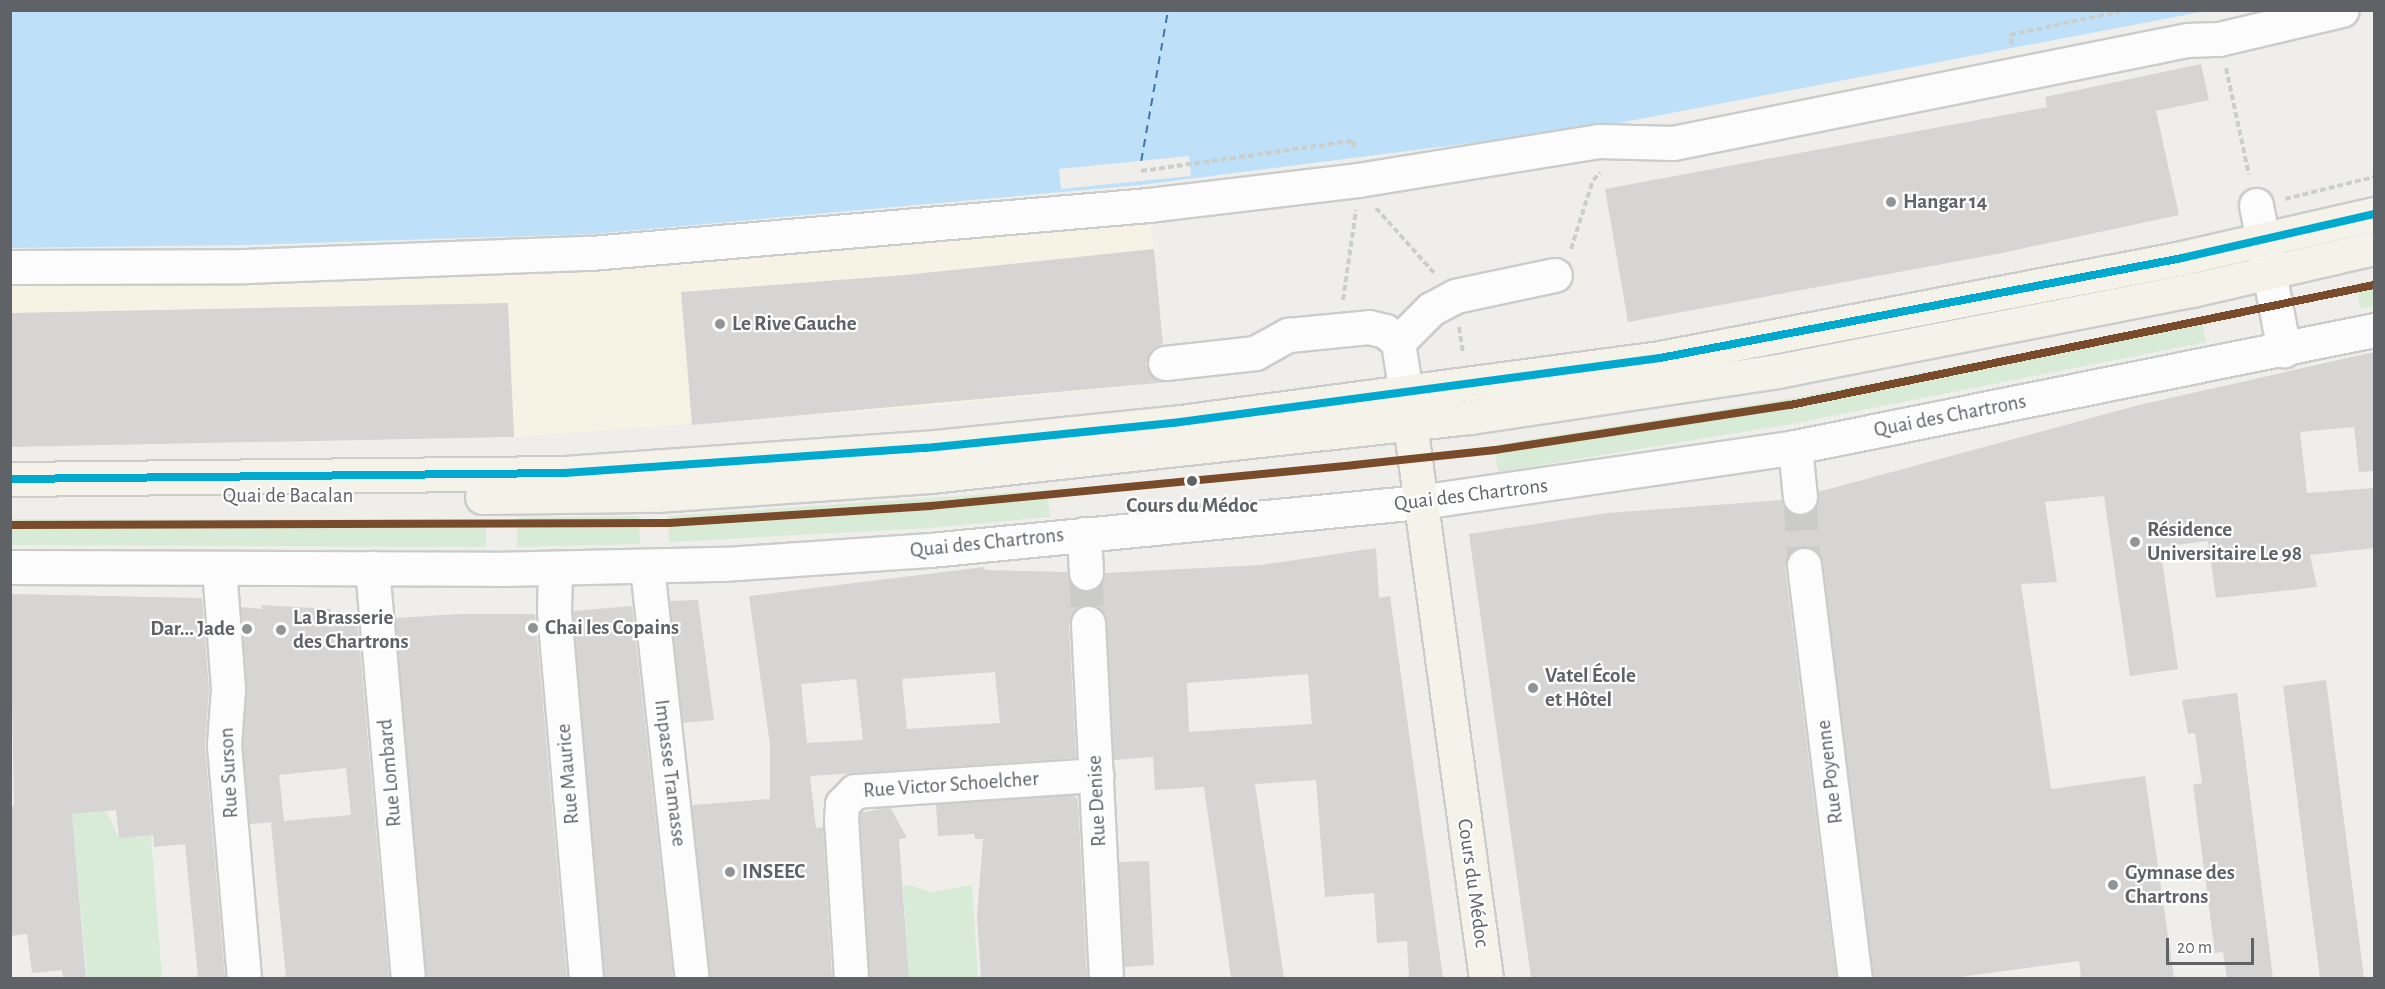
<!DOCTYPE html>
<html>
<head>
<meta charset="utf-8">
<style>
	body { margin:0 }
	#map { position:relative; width:2385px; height:989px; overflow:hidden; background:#efeeea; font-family:"Alegreya Sans",sans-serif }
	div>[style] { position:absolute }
	.commercial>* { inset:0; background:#f7f3e4 }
	.green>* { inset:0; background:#d8ebd6 }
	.water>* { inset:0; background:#bfe0f9 }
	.pier>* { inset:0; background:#efeeea }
	.ferry>* { height:1.5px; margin-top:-0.75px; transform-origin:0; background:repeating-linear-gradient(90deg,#4174aa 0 8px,transparent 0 14px) }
	.building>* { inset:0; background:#d6d5d3 }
	.minor-tunnel>* { height:33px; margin-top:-16.5px; transform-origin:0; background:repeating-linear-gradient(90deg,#cbcbca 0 33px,transparent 0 49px) }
	.path>* { height:4px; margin-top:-2px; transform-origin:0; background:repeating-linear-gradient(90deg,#cacfcc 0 6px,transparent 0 9px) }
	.roads { filter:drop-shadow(2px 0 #cbcccc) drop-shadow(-2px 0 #cbcccc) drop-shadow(0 2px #cbcccc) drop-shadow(0 -2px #cbcccc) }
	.minor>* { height:33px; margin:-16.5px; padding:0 16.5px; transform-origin:16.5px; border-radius:16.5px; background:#fdfcfc }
	.major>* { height:33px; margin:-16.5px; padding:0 16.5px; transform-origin:16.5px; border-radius:16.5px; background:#f4f2e9 }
	.bus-1>* { height:8px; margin:-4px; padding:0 4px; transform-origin:4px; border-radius:4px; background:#00a9ce }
	.tram-1>* { height:8px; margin:-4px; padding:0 4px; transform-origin:4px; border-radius:4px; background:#7a4b2a }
	.dots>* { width:16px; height:16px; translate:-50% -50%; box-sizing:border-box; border:3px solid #fff; border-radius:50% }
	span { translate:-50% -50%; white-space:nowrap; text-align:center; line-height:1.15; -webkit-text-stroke:4.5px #fff; paint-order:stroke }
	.poi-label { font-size:21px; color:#5f6368; font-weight:700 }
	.left { translate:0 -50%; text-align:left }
	.right { translate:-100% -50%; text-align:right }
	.street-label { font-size:21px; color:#5f6368 }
	.stop-label { font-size:21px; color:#5f6368; font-weight:700 }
	.frame { position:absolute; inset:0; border:12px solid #5f6368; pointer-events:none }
	.scale { position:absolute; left:2166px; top:938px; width:88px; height:27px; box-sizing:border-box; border:3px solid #5f6368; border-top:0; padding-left:8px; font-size:18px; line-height:21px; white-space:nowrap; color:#5f6368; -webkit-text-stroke:4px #fff; paint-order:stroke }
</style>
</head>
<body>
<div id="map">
	<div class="commercial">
		<i style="clip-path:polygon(1149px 205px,1168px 382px,931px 406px,514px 437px,11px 447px,10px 267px,245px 266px)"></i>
	</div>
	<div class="green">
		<i style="clip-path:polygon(2374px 280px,2374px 306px,2361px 309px,2355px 284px)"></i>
		<i style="clip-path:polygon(2201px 318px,2206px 342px,1792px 424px,1498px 472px,1494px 445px,1789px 399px)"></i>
		<i style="clip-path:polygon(1047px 490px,1050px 517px,929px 528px,669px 542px,668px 516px)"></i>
		<i style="clip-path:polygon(639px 516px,640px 544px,517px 547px,517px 518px)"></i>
		<i style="clip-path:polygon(11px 519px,486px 519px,486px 547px,11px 545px)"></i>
		<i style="clip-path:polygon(106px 811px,119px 838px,151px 835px,162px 978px,87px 978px,72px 814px)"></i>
		<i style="clip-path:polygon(908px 885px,932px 892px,972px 885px,978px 978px,909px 978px,903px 886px)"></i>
	</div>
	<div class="water">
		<i style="clip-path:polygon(10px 11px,2206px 11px,1598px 127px,1140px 185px,593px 234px,244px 245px,11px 248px)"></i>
	</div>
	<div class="pier">
		<i style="clip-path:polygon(1189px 156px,1191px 176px,1061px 189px,1059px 169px)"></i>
	</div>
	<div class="ferry">
		<i style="left:1141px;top:161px;width:153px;rotate:-79.9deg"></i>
	</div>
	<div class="building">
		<i style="clip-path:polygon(2201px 64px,2209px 100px,2156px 111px,2179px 215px,1997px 254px,1628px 322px,1605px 189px,2047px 107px,2045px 97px)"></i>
		<i style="clip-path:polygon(1154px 249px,1163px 344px,1153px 348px,1146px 364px,1150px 375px,1168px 382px,692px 425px,681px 292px,905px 275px)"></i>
		<i style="clip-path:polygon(508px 303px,514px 437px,10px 447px,10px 313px)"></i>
		<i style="clip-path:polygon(2374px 352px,2374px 471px,2359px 472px,2354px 427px,2300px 432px,2307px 493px,2374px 488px,2374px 548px,2310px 555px,2317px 587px,2216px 598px,2208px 541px,2160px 547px,2178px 669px,2130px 676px,2104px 496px,2045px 502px,2057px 582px,2021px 584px,2051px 789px,2145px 776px,2174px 978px,2081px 978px,2079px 961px,1953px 978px,1873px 978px,1823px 563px,1819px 553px,1802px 546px,1792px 550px,1785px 567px,1836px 978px,1531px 978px,1469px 534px,1607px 513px,1782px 500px,1792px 514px,1802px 516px,1817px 505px,1818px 492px,2139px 405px)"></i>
		<i style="clip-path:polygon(evenodd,1376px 548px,1379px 598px,1390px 596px,1443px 978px,1409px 978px,1407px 941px,1377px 943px,1374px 893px,1325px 897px,1316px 780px,1255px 784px,1284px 978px,1231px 978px,1204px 787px,1155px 790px,1153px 757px,1114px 760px,1107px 622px,1103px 612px,1088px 604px,1077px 608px,1069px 624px,1076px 758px,810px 776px,816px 828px,823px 827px,832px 978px,710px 978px,692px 805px,770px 799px,770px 745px,749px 596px,984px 567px,985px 570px,1067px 572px,1071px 584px,1088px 592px,1097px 588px,1105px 573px,1261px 565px,1376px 548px,995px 672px,1000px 723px,907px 729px,902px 679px,995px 672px,1376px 548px,1308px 674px,1312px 724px,1189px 732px,1187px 683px,1308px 674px,1376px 548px,856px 679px,863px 740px,807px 743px,801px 684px,856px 679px)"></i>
		<i style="clip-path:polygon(10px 594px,202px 598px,209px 689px,205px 746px,225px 978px,198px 978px,185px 844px,154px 847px,153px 835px,119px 838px,116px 810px,72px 814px,86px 978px,63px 978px,62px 970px,32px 973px,27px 934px,10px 936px,10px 806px,14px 806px)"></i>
		<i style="clip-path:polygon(698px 600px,714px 720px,683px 723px,670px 601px)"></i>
		<i style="clip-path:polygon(evenodd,261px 605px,331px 609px,331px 614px,357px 616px,389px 978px,286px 978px,271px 823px,274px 822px,250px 824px,243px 745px,247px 688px,241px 607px,262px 609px,261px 605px,346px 768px,351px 815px,284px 821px,279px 775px,346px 768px)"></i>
		<i style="clip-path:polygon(632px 606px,673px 978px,604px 978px,573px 611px)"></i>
		<i style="clip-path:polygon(460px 614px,535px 614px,567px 978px,426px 978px,395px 618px)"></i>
		<i style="clip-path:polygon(2326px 680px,2364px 978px,2320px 978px,2283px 686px)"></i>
		<i style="clip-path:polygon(2237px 693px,2242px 732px,2273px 978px,2227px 978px,2223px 952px,2215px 953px,2193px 785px,2202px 783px,2195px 733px,2188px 734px,2182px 700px)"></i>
		<i style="clip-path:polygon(1071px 795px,1078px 799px,1087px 978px,981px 978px,977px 916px,983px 839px,975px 839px,974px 834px,938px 836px,936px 804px)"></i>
		<i style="clip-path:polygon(890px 807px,907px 838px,899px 839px,909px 978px,869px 978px,860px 813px)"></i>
		<i style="clip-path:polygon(1149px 861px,1154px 965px,1124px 967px,1119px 862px)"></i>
	</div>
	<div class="minor-tunnel">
		<i style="left:1800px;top:497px;width:68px;rotate:86.6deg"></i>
		<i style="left:1086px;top:573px;width:50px;rotate:87.7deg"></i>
	</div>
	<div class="path">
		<i style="left:2012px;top:45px;width:10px;rotate:-101deg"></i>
		<i style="left:2010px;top:35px;width:119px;rotate:-12.2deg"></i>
		<i style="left:2226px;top:68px;width:109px;rotate:77.9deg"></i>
		<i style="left:1141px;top:171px;width:214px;rotate:-8.1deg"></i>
		<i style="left:1353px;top:141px;width:8px;rotate:83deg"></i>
		<i style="left:2285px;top:199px;width:92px;rotate:-13.9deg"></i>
		<i style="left:1376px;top:208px;width:89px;rotate:48.2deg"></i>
		<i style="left:1571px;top:249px;width:72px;rotate:-72.3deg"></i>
		<i style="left:1593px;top:180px;width:10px;rotate:-45deg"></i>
		<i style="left:1343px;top:300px;width:91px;rotate:-81.8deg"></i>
		<i style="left:1459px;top:327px;width:26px;rotate:81deg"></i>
	</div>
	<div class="roads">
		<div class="minor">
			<i style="left:2256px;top:205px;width:148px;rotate:79.1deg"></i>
			<i style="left:10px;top:267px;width:235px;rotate:-0.2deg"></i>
			<i style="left:245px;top:266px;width:346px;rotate:-2.2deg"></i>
			<i style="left:591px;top:253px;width:560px;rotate:-4.92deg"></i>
			<i style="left:1149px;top:205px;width:210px;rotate:-6.8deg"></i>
			<i style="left:1358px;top:180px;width:244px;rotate:-9.2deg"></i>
			<i style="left:1599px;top:141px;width:74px;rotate:1.5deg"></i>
			<i style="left:1673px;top:143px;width:524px;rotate:-11.33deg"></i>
			<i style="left:2187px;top:40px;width:32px;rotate:-2deg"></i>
			<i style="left:2219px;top:39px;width:126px;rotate:-13.3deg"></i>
			<i style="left:1398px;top:342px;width:47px;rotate:-45deg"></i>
			<i style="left:1431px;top:309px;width:27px;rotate:-28deg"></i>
			<i style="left:1455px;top:296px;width:102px;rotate:-11.9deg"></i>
			<i style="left:1165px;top:363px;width:91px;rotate:-6.3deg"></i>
			<i style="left:1255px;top:353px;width:38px;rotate:-29deg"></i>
			<i style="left:1288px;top:335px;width:81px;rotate:-5.6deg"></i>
			<i style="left:1369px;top:327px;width:16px;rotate:14deg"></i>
			<i style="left:1385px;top:331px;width:17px;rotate:40deg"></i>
			<i style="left:1398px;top:342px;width:53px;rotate:81.3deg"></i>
			<i style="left:1795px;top:447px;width:50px;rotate:84.3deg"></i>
			<i style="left:1084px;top:534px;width:39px;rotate:87deg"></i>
			<i style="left:1804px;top:565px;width:416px;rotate:83deg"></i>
			<i style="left:10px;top:567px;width:487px;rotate:0.2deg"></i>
			<i style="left:497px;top:569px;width:227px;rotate:-1.3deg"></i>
			<i style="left:724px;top:564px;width:206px;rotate:-3.9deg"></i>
			<i style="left:930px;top:550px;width:492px;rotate:-5.6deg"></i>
			<i style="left:1420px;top:502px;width:379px;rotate:-8.3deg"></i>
			<i style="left:1795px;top:447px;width:591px;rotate:-11.42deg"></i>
			<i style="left:647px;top:567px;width:413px;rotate:83.8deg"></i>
			<i style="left:219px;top:568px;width:121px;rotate:85.7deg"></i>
			<i style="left:228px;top:689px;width:56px;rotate:94.1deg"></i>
			<i style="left:224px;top:745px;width:234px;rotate:85.1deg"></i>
			<i style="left:372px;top:568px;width:412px;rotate:85deg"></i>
			<i style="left:555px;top:568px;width:44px;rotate:91.3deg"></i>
			<i style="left:554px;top:612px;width:367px;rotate:85deg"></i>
			<i style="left:1088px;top:623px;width:355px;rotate:87.1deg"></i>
			<i style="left:851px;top:978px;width:158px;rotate:-93.6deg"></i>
			<i style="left:841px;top:820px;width:16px;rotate:-86deg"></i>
			<i style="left:842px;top:804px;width:18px;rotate:-45deg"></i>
			<i style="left:855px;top:791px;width:242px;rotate:-3.8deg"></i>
		</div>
		<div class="major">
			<i style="left:1407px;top:402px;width:581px;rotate:82.19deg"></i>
			<i style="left:10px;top:479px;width:555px;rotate:-0.62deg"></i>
			<i style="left:565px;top:473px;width:361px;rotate:-4deg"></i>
			<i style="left:925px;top:448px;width:249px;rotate:-5.8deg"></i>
			<i style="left:1173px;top:423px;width:491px;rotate:-7.6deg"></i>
			<i style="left:1660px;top:358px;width:531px;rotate:-10.84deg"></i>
			<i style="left:2182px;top:258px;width:197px;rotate:-12.9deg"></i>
			<i style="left:482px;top:497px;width:176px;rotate:-0.7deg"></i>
			<i style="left:658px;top:495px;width:274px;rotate:-4deg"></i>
			<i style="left:931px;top:476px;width:542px;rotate:-6.25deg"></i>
			<i style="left:1470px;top:417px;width:311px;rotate:-8.5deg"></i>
			<i style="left:1778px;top:371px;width:422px;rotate:-11.1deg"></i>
			<i style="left:2192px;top:290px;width:187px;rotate:-13deg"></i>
		</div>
	</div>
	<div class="bus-1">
		<i style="left:10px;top:479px;width:555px;rotate:-0.62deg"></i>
		<i style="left:565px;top:473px;width:361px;rotate:-4deg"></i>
		<i style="left:925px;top:448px;width:249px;rotate:-5.8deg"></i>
		<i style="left:1173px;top:423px;width:491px;rotate:-7.6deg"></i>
		<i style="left:1660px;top:358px;width:531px;rotate:-10.84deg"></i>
		<i style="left:2182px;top:258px;width:197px;rotate:-12.9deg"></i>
	</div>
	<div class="tram-1">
		<i style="left:10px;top:525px;width:659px;rotate:-0.17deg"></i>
		<i style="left:669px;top:523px;width:262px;rotate:-3.7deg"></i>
		<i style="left:930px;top:506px;width:426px;rotate:-5.5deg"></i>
		<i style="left:1354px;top:465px;width:142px;rotate:-6.1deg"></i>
		<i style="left:1495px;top:450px;width:298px;rotate:-8.7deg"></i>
		<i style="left:1790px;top:405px;width:596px;rotate:-11.61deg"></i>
	</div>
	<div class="dots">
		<i style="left:1891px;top:202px;background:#919496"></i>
		<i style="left:720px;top:324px;background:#919496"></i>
		<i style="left:1192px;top:481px;background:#5f6368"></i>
		<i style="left:2135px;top:542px;background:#919496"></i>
		<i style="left:533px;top:628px;background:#919496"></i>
		<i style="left:247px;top:629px;background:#919496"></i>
		<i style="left:281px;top:630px;background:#919496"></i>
		<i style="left:1533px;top:688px;background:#919496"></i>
		<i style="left:730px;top:872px;background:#919496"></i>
		<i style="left:2113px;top:885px;background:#919496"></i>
	</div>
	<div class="poi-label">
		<span class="left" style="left:1903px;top:202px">Hangar 14</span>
		<span class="left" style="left:732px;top:324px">Le Rive Gauche</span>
		<span class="left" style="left:2147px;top:542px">Résidence<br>Universitaire Le 98</span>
		<span class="left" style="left:293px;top:630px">La Brasserie<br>des Chartrons</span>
		<span class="left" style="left:545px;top:628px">Chai les Copains</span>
		<span class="right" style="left:235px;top:629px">Dar... Jade</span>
		<span class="left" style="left:1545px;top:688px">Vatel École<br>et Hôtel</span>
		<span class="left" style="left:742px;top:872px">INSEEC</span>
		<span class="left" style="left:2125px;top:885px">Gymnase des<br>Chartrons</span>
	</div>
	<div class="street-label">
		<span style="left:1950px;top:416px;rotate:-11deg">Quai des Chartrons</span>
		<span style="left:1471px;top:495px;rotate:-7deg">Quai des Chartrons</span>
		<span style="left:288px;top:496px">Quai de Bacalan</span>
		<span style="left:987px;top:543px;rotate:-6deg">Quai des Chartrons</span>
		<span style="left:1830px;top:772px;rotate:-97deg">Rue Poyenne</span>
		<span style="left:229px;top:773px;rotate:-93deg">Rue Surson</span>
		<span style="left:390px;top:773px;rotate:-95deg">Rue Lombard</span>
		<span style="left:670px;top:773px;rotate:83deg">Impasse Tramasse</span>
		<span style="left:568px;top:774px;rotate:-95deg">Rue Maurice</span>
		<span style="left:951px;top:785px;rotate:-4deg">Rue Victor Schoelcher</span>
		<span style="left:1097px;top:801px;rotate:-93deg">Rue Denise</span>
		<span style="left:1473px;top:883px;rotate:82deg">Cours du Médoc</span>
	</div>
	<div class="stop-label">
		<span style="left:1192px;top:506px">Cours du Médoc</span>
	</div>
	<div class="frame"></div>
	<div class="scale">20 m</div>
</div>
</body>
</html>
